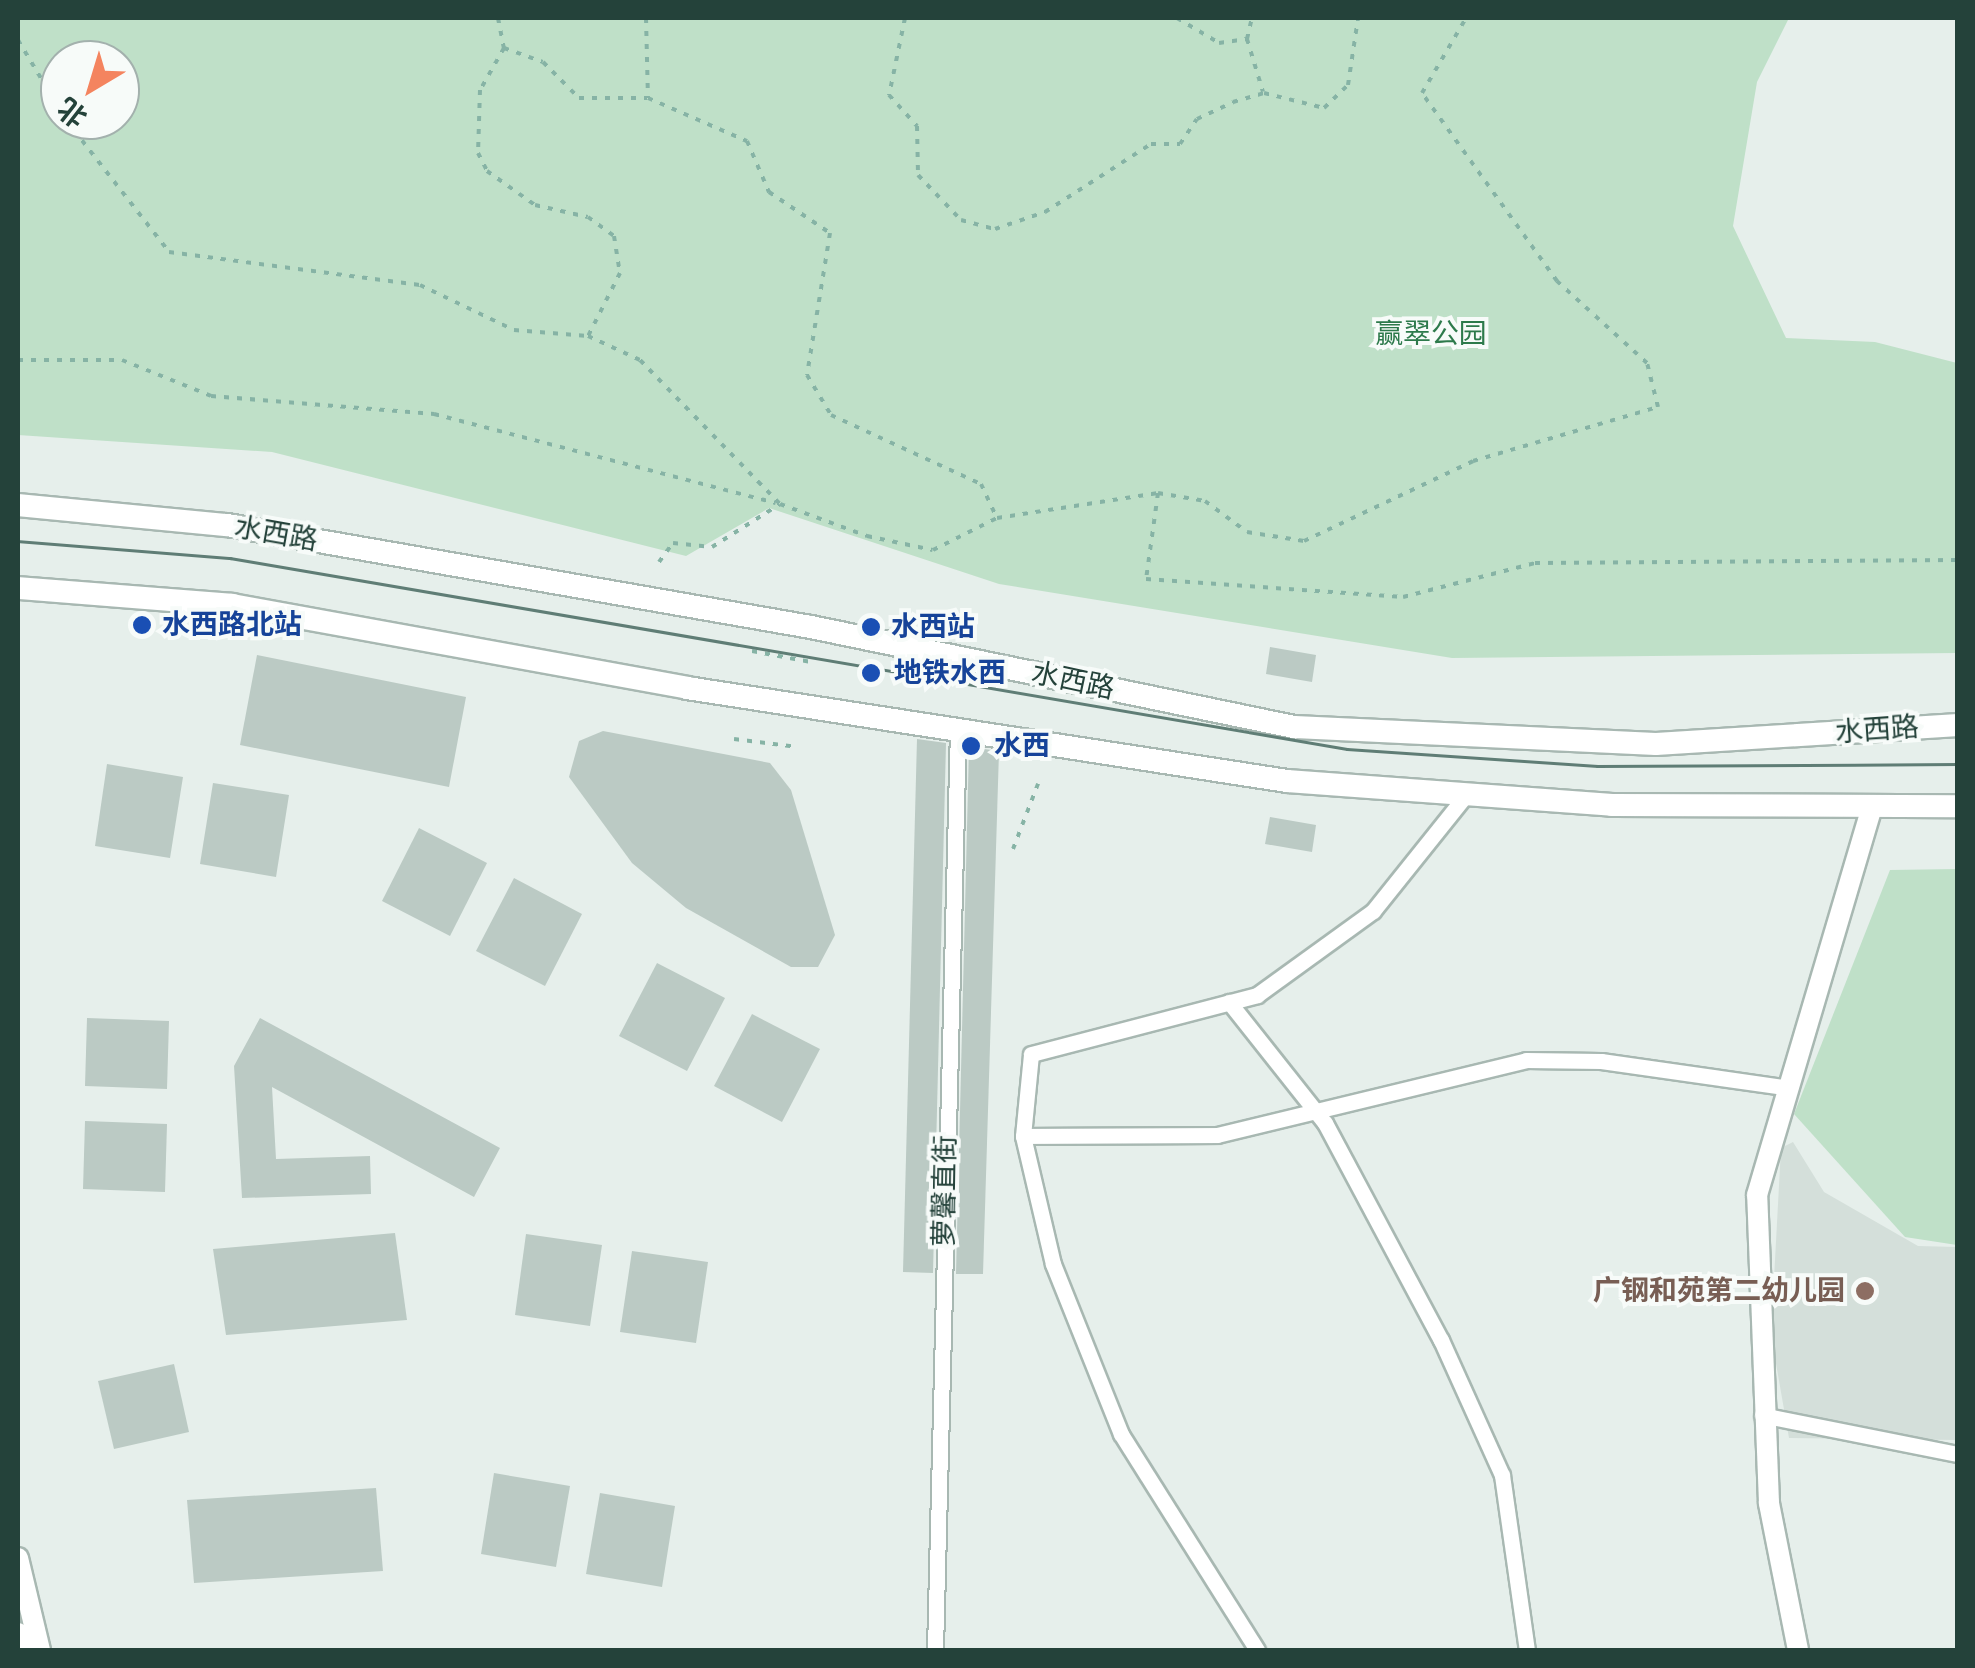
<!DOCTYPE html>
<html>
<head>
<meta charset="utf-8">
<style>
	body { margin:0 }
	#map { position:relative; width:1975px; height:1668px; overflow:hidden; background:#e6efeb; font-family:"DejaVu Sans","Noto Sans SC",sans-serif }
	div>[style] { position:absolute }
	.built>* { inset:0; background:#d4dfda }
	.green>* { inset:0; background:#bfe0c8 }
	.building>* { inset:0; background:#bbcac4 }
	.path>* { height:4px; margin-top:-2px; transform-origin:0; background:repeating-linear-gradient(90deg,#86b3a5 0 5px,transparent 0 13px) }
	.roads { filter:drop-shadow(2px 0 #a8b8b2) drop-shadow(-2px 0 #a8b8b2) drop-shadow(0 2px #a8b8b2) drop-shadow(0 -2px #a8b8b2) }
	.minor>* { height:15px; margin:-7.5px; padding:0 7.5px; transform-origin:7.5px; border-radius:7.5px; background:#fff }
	.tertiary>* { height:20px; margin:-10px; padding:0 10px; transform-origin:10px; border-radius:10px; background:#fff }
	.secondary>* { height:22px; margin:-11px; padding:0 11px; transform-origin:11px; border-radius:11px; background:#fff }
	.tram>* { height:2.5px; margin:-1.25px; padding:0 1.25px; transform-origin:1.25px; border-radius:1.25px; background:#5f7d75 }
	.dots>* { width:28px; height:28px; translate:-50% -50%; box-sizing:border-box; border:5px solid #f7fbf9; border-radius:50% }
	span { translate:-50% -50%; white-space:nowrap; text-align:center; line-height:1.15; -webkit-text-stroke:8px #f7fbf9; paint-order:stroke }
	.park-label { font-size:28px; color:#2d7a4b }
	.street-label { font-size:28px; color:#24423a }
	.transit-label { font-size:28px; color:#164399; font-weight:700 }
	.left { translate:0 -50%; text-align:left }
	.education-label { font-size:28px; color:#785e54; font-weight:700 }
	.right { translate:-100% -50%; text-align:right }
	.frame { position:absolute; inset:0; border:20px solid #24423a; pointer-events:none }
	.north { position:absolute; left:40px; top:40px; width:100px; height:100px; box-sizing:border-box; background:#f7fbf9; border:2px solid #a3b1ad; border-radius:50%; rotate:218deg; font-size:28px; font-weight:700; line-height:40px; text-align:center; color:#24423a }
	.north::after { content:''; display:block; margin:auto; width:35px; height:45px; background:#f4845f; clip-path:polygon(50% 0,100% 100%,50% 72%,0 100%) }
</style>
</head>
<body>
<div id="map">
	<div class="built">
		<i style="clip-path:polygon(1793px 1142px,1824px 1192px,1918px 1246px,1957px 1247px,1957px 1440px,1789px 1438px,1771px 1335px,1781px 1148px)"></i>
	</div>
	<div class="green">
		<i style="clip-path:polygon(evenodd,18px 18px,1789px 18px,1757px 82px,1733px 226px,1786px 338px,1875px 342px,1957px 363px,1957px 653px,1452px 658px,999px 584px,769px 508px,686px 556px,272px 452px,18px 435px,18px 18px,60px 60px,120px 60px,120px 120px,60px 120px,60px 60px)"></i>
		<i style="clip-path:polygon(1957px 869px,1958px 869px,1957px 1245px,1905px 1237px,1794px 1114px,1890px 870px)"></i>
	</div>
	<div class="building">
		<i style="clip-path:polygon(1270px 647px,1316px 655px,1312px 682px,1266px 674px)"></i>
		<i style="clip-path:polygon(257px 655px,466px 697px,449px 787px,240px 745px)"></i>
		<i style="clip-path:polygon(603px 731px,770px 763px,791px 790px,835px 935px,818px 967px,791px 967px,686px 908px,632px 863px,569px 777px,579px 741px)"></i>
		<i style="clip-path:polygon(917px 739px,946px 743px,933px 1273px,903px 1272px)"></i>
		<i style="clip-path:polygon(969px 747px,999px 751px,983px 1274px,956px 1274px)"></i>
		<i style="clip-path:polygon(107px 764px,183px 777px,170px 858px,95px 846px)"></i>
		<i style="clip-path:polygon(213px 783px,289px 795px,276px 877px,200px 864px)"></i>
		<i style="clip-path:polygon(1270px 817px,1316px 825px,1312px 852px,1265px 844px)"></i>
		<i style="clip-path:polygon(419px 828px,487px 863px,450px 936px,382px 901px)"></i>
		<i style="clip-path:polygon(514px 878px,582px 914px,545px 986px,476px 951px)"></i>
		<i style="clip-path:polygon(657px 963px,725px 998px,687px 1071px,619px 1036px)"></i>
		<i style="clip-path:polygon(752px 1014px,820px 1049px,782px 1122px,714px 1086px)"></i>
		<i style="clip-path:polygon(87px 1018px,169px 1021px,167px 1089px,85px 1086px)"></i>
		<i style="clip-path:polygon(260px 1018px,500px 1148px,474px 1197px,272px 1087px,276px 1159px,370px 1156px,371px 1194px,242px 1198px,234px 1066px)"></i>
		<i style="clip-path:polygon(85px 1121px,167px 1124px,165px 1192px,83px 1189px)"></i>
		<i style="clip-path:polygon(395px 1233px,407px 1320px,226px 1335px,213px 1249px)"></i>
		<i style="clip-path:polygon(526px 1234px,602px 1245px,590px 1326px,515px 1315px)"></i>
		<i style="clip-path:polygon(632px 1251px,708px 1262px,696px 1343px,620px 1332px)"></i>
		<i style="clip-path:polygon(174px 1364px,189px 1432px,114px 1449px,98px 1381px)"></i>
		<i style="clip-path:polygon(494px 1473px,570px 1486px,556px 1567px,481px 1554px)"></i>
		<i style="clip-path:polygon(376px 1488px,383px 1571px,194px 1583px,187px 1500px)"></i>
		<i style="clip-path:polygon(600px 1493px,675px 1506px,662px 1587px,586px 1574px)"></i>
	</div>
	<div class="path">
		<i style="left:498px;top:18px;width:31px;rotate:79deg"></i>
		<i style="left:504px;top:48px;width:48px;rotate:119.7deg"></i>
		<i style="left:480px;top:90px;width:63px;rotate:91.8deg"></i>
		<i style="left:478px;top:153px;width:20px;rotate:63deg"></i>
		<i style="left:487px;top:171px;width:59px;rotate:35.3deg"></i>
		<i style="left:535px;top:205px;width:54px;rotate:12.8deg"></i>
		<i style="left:588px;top:217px;width:32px;rotate:36deg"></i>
		<i style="left:614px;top:236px;width:37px;rotate:81deg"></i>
		<i style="left:620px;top:273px;width:71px;rotate:116.9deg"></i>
		<i style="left:646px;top:18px;width:80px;rotate:88.6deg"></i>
		<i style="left:648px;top:98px;width:108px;rotate:23.5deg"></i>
		<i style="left:747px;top:141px;width:56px;rotate:66.7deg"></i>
		<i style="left:769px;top:192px;width:73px;rotate:33.9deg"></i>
		<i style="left:830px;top:233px;width:144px;rotate:99.2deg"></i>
		<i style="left:807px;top:375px;width:47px;rotate:59deg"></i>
		<i style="left:831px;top:415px;width:165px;rotate:24.7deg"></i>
		<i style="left:981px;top:484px;width:38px;rotate:65deg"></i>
		<i style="left:905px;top:18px;width:79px;rotate:101.7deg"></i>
		<i style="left:889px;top:95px;width:42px;rotate:47.9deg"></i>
		<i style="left:917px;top:126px;width:49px;rotate:88.8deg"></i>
		<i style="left:918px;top:175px;width:62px;rotate:46.3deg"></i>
		<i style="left:961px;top:220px;width:35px;rotate:15deg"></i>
		<i style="left:995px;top:229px;width:53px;rotate:-18.8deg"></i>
		<i style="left:1045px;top:212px;width:126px;rotate:-32.7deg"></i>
		<i style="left:1151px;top:144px;width:29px"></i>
		<i style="left:1180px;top:144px;width:30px;rotate:-56deg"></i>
		<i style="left:1197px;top:119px;width:40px;rotate:-25deg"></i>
		<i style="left:1233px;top:102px;width:32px;rotate:-16deg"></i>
		<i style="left:1264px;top:93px;width:62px;rotate:14deg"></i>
		<i style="left:1324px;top:108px;width:33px;rotate:-44deg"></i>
		<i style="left:1348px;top:85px;width:68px;rotate:-81.5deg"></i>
		<i style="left:1177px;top:18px;width:49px;rotate:30.8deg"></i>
		<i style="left:1219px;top:43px;width:28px;rotate:-8deg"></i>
		<i style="left:1247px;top:39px;width:22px;rotate:-77deg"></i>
		<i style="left:1247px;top:39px;width:55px;rotate:73.2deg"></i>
		<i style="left:18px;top:40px;width:82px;rotate:59deg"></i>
		<i style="left:504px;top:48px;width:41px;rotate:19.7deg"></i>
		<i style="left:543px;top:62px;width:51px;rotate:45deg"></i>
		<i style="left:579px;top:98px;width:68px"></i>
		<i style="left:66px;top:120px;width:167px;rotate:52deg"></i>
		<i style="left:169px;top:252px;width:253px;rotate:7.5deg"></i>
		<i style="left:420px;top:285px;width:104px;rotate:25.6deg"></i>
		<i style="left:514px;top:330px;width:74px;rotate:4.6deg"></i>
		<i style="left:588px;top:336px;width:57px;rotate:24.8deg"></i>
		<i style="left:640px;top:360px;width:201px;rotate:45.8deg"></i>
		<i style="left:780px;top:504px;width:93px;rotate:20.2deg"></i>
		<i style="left:867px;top:536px;width:67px;rotate:12deg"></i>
		<i style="left:933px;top:550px;width:72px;rotate:-26.6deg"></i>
		<i style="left:997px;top:518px;width:163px;rotate:-8.8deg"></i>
		<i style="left:1158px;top:493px;width:48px;rotate:9.7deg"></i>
		<i style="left:1205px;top:501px;width:52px;rotate:36.4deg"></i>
		<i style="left:1247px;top:532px;width:58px;rotate:9deg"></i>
		<i style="left:1304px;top:541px;width:187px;rotate:-25.3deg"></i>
		<i style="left:1473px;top:461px;width:193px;rotate:-16.3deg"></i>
		<i style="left:1658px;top:407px;width:45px;rotate:-104deg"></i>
		<i style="left:1647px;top:363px;width:122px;rotate:-137.7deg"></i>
		<i style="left:1557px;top:281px;width:231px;rotate:-125.7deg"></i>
		<i style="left:1422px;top:93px;width:87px;rotate:-59.6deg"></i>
		<i style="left:18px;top:360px;width:104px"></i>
		<i style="left:122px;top:360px;width:96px;rotate:22deg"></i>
		<i style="left:211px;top:396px;width:224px;rotate:4.6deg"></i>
		<i style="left:434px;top:414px;width:353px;rotate:14.6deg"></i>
		<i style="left:1158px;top:493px;width:87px;rotate:97.9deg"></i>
		<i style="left:1146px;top:579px;width:258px;rotate:4deg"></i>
		<i style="left:1403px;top:597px;width:136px;rotate:-14.4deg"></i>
		<i style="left:1535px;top:563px;width:423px;rotate:-0.4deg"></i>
		<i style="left:659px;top:562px;width:24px;rotate:-54deg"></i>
		<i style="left:673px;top:543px;width:39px;rotate:6deg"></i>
		<i style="left:712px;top:547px;width:80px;rotate:-32.3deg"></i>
		<i style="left:752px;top:651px;width:60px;rotate:10.6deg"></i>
		<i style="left:734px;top:739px;width:64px;rotate:7.2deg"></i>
		<i style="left:1013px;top:849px;width:70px;rotate:-69deg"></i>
	</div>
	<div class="roads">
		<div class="minor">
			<i style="left:1229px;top:1002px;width:154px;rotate:51.6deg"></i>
			<i style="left:1325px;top:1123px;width:246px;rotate:61.9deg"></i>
			<i style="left:1441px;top:1340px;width:148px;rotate:65.7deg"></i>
			<i style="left:1502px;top:1475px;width:177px;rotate:81.9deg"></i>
			<i style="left:1023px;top:1136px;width:194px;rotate:-0.3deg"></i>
			<i style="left:1217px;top:1135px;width:318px;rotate:-13.6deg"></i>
			<i style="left:1526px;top:1060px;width:75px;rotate:0.8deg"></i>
			<i style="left:1601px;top:1061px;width:185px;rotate:8.1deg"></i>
			<i style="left:1762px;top:1415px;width:200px;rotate:11.3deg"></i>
			<i style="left:935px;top:1650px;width:919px;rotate:-88.57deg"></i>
			<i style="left:1257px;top:1650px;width:255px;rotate:-122.2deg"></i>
			<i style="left:1121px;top:1434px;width:183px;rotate:-111.8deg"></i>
			<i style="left:1053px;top:1264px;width:131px;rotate:-103.2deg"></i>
			<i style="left:1023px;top:1136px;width:82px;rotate:-84.4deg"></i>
			<i style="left:1031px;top:1054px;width:234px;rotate:-14.6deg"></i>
			<i style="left:1257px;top:995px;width:143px;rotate:-35.9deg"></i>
			<i style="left:1373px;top:911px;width:147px;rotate:-51.3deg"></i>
		</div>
		<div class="tertiary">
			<i style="left:18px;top:1558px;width:95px;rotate:76.6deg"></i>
			<i style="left:18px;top:1633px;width:17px;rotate:80deg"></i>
			<i style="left:1798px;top:1650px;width:150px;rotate:-101.2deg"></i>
			<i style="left:1769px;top:1503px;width:308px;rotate:-92.2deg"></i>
			<i style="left:1757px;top:1195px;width:404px;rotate:-73.5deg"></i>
		</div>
		<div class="secondary">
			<i style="left:18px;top:505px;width:210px;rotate:5.5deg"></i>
			<i style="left:227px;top:525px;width:593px;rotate:9.91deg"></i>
			<i style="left:811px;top:627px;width:494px;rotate:11.7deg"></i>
			<i style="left:1295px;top:727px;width:361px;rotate:2.7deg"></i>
			<i style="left:1656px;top:744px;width:303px;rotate:-3.6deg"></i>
			<i style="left:18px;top:588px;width:215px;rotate:4.5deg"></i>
			<i style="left:232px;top:605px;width:463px;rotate:10.3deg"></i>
			<i style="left:687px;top:688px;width:607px;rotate:8.81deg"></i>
			<i style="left:1287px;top:781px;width:326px;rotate:4.2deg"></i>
			<i style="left:1612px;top:805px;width:346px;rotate:0.2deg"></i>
		</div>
	</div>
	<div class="tram">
		<i style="left:18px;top:541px;width:213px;rotate:4.6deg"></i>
		<i style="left:230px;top:558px;width:1133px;rotate:9.7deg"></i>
		<i style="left:1347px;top:749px;width:251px;rotate:3.9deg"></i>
		<i style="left:1597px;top:766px;width:361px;rotate:-0.3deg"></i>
	</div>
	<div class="dots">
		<i style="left:142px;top:625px;background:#1a4fb4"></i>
		<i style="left:871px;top:627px;background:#1a4fb4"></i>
		<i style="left:871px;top:673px;background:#1a4fb4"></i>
		<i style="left:971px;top:746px;background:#1a4fb4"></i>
		<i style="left:1865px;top:1291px;background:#8d6e63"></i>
	</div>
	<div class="park-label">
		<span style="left:1431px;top:334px">赢翠公园</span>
	</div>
	<div class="street-label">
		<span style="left:276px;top:534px;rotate:10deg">水西路</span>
		<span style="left:1073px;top:681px;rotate:12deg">水西路</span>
		<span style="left:1877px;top:730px;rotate:-4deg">水西路</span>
		<span style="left:945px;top:1191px;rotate:-89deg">萝馨直街</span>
	</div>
	<div class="transit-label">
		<span class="left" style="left:162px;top:625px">水西路北站</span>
		<span class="left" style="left:891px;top:627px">水西站</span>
		<span class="left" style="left:894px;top:673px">地铁水西</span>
		<span class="left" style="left:994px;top:746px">水西</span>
	</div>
	<div class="education-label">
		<span class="right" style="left:1845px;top:1291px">广钢和苑第二幼儿园</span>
	</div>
	<div class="frame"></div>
	<div class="north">北</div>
</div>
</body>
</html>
